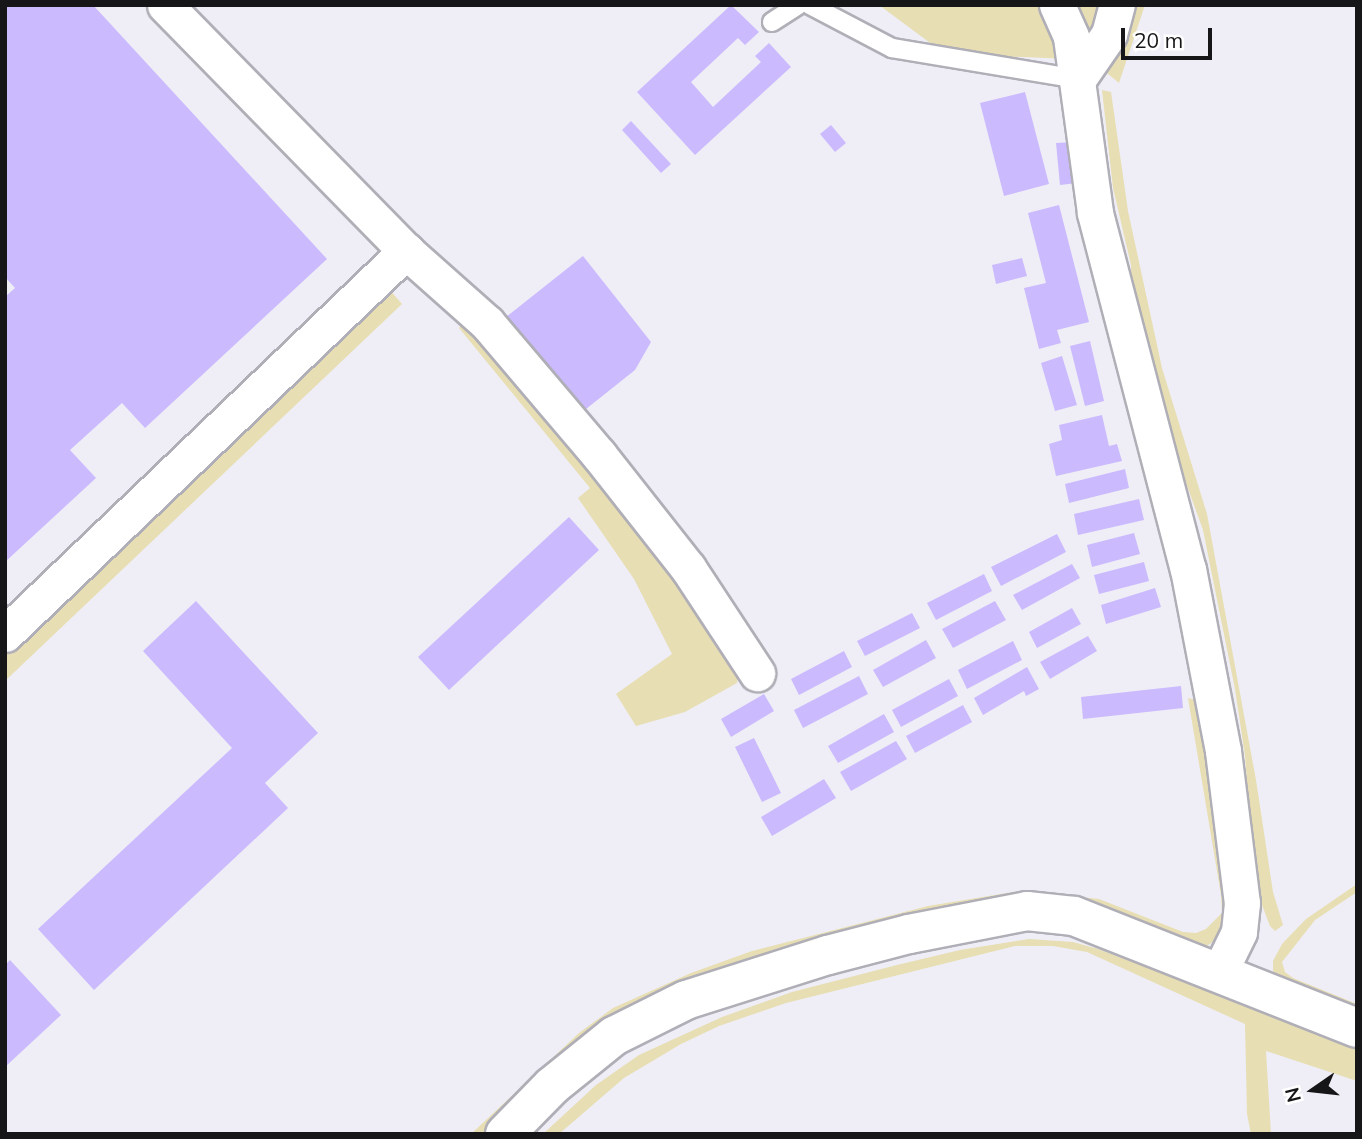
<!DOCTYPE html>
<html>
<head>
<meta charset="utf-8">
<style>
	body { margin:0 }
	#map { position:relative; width:1362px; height:1139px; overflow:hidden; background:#efeef6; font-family:Mulish,sans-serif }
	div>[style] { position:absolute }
	.green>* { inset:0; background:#e7deb3 }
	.building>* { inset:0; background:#cbbafe }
	.roads { filter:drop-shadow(2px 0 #b0aeb6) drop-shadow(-2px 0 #b0aeb6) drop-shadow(0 2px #b0aeb6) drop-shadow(0 -2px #b0aeb6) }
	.service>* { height:18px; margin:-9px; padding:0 9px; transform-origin:9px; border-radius:9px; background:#fff }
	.minor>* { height:35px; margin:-17.5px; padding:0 17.5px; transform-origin:17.5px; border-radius:17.5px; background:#fff }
	.tertiary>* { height:38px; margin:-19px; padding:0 19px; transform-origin:19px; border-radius:19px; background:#fff }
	span { translate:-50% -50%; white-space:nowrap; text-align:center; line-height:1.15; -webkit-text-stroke:7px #fff; paint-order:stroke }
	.frame { position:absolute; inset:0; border:7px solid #161618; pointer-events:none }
	.north { position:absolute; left:1278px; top:1055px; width:70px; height:70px; -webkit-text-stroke:5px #fff; paint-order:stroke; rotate:256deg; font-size:19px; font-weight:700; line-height:28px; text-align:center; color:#161618 }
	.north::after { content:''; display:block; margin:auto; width:24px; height:32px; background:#161618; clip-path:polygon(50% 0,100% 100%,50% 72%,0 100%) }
	.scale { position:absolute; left:1121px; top:28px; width:91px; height:32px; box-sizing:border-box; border:4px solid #161618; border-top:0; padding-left:9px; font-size:21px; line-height:24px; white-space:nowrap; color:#161618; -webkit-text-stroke:5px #fff; paint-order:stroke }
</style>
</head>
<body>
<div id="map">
	<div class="green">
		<i style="clip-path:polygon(879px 5px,1050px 5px,1070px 59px,945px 54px)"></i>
		<i style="clip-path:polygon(1066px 5px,1106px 5px,1093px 33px,1082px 37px)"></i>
		<i style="clip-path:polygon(1131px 5px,1145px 5px,1119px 83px,1102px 69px)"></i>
		<i style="clip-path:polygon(1102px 90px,1111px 92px,1128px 211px,1162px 368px,1207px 514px,1256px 780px,1273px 892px,1283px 925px,1275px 931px,1270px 926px,1262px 905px,1254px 873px,1245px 756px,1235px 689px,1203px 530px,1163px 419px,1132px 298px,1131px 265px,1113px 188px)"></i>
		<i style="clip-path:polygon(388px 288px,402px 304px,5px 681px,5px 654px)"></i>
		<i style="clip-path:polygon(465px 321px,594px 477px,704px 621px,738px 670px,737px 683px,685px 712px,636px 726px,616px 694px,672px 654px,634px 579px,578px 498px,590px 488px,459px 328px)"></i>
		<i style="clip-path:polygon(1188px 698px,1199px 701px,1237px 908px,1218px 938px,1207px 946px,1196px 949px,1113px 916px,751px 965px,493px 1134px,471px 1134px,579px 1033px,613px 1008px,691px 973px,752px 951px,928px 906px,1020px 891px,1099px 899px,1183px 932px,1196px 933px,1206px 929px,1222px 913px,1221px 895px)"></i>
		<i style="clip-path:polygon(1357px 884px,1357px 892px,1315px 920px,1282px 962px,1285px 972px,1293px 978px,1357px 1004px,1357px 1013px,1279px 980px,1273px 971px,1273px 961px,1282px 944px,1306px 919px)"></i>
		<i style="clip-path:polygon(1029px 939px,1073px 942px,1098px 949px,1357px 1047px,1357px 1081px,1266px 1051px,1271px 1134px,1251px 1134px,1247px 1114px,1245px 1024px,1087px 952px,1053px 946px,1015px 946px,786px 1003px,719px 1026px,681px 1044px,624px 1078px,559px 1134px,543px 1134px,596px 1085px,639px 1055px,722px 1017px,792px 992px,897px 965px,960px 950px)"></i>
	</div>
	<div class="building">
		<i style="clip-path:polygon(5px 5px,93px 5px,327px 259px,145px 428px,122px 403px,70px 450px,96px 478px,5px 562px,5px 297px,15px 288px,5px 277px)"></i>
		<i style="clip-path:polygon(731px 5px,759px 32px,745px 45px,738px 38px,691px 82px,713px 107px,761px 62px,755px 56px,769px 43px,791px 67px,695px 155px,637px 92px)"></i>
		<i style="clip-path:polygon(1025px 92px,1049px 184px,1004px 196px,980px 103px)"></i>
		<i style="clip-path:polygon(631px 121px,671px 164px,661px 173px,622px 130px)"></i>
		<i style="clip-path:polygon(831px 125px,846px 143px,835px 152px,820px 134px)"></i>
		<i style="clip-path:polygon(1073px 142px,1077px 183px,1060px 185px,1056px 143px)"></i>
		<i style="clip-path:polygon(1059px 205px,1089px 322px,1057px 330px,1061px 343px,1039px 349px,1024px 288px,1046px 283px,1028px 213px)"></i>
		<i style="clip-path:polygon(583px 256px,651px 342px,635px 370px,576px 417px,501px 321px)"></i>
		<i style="clip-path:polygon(1022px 258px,1027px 276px,996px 284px,992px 265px)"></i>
		<i style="clip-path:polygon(1090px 341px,1104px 401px,1085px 406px,1070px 346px)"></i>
		<i style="clip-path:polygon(1062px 356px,1077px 405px,1055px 411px,1041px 363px)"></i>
		<i style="clip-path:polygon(1102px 415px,1109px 446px,1117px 444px,1122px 461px,1056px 476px,1049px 444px,1062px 440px,1059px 425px)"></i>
		<i style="clip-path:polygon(1125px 469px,1129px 488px,1069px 503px,1065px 484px)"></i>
		<i style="clip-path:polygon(1139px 499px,1144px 520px,1078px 535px,1074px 514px)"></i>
		<i style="clip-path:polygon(569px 517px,599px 550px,449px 690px,418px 657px)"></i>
		<i style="clip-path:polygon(1134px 533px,1140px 554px,1092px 567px,1087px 545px)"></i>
		<i style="clip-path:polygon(1057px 534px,1066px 552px,1001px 586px,991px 567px)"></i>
		<i style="clip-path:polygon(1144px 562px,1149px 581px,1099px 594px,1094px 575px)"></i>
		<i style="clip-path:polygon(1072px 564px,1080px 578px,1022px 610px,1013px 595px)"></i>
		<i style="clip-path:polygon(984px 574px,992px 591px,936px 620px,927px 603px)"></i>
		<i style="clip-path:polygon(1155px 588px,1161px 607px,1106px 624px,1101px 605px)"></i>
		<i style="clip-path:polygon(196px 601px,318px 733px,265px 783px,288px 808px,94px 990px,38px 929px,232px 748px,143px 651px)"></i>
		<i style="clip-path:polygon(995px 601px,1006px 620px,953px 648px,942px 629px)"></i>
		<i style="clip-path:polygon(1072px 608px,1081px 624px,1037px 648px,1029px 632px)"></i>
		<i style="clip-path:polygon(912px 613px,920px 628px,865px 656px,857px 641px)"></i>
		<i style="clip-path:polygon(1088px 636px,1097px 651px,1050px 679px,1040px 662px)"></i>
		<i style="clip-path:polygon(926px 640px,936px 658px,883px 687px,873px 670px)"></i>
		<i style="clip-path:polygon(1013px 641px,1022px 660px,967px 689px,958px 670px)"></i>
		<i style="clip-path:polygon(844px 651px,852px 667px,799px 695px,791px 679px)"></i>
		<i style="clip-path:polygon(1027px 667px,1039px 689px,1026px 696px,1024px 691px,983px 715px,974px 698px)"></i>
		<i style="clip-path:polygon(859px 676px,868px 694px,803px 728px,794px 710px)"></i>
		<i style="clip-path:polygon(949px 679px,958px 696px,901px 727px,892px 710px)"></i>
		<i style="clip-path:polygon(1181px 686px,1183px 708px,1083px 719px,1081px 697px)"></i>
		<i style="clip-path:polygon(764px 694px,774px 711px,731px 737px,721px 719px)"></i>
		<i style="clip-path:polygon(963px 705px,972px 722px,915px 753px,906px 736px)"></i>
		<i style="clip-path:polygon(884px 714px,894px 732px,838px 763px,828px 746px)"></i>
		<i style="clip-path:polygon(754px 738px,781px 793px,762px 802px,735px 747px)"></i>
		<i style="clip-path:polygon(896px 741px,907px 759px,851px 791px,840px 772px)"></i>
		<i style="clip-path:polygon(824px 779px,836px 798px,772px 836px,761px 817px)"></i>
		<i style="clip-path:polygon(10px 960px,61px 1015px,5px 1067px,5px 965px)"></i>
	</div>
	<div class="roads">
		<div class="service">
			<i style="left:810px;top:5px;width:93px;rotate:27.7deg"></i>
			<i style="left:892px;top:48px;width:189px;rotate:9.5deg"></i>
			<i style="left:772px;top:22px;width:31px;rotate:-33deg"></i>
		</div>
		<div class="minor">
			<i style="left:165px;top:5px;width:344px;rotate:45.6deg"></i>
			<i style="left:406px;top:251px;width:108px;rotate:41.6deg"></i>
			<i style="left:487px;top:323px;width:173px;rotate:49.7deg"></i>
			<i style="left:599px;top:455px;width:144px;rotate:51.8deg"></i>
			<i style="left:688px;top:568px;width:126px;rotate:56.7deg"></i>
			<i style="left:1057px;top:5px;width:35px;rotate:66deg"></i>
			<i style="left:1071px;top:37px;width:178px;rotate:82.2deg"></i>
			<i style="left:1095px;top:213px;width:368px;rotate:75.4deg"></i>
			<i style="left:1188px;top:569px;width:185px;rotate:79.1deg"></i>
			<i style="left:1223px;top:751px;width:153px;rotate:82.9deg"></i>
			<i style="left:1242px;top:903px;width:29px;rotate:96deg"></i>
			<i style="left:1239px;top:932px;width:43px;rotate:116deg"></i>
			<i style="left:1078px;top:79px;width:55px;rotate:-55.4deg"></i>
			<i style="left:1109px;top:34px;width:30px;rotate:-75deg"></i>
			<i style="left:5px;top:634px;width:555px;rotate:-43.68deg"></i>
		</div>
		<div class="tertiary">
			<i style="left:505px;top:1134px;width:67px;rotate:-45.6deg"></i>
			<i style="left:552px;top:1086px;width:80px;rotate:-38.9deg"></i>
			<i style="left:614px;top:1036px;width:80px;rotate:-26.6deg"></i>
			<i style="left:686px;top:1000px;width:149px;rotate:-17.6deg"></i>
			<i style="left:828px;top:955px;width:84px;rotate:-14.5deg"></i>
			<i style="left:909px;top:934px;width:120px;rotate:-11deg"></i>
			<i style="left:1027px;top:911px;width:47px;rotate:6.1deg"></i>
			<i style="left:1074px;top:916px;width:304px;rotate:21.6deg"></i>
		</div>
	</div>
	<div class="frame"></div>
	<div class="north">N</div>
	<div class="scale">20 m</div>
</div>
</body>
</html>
